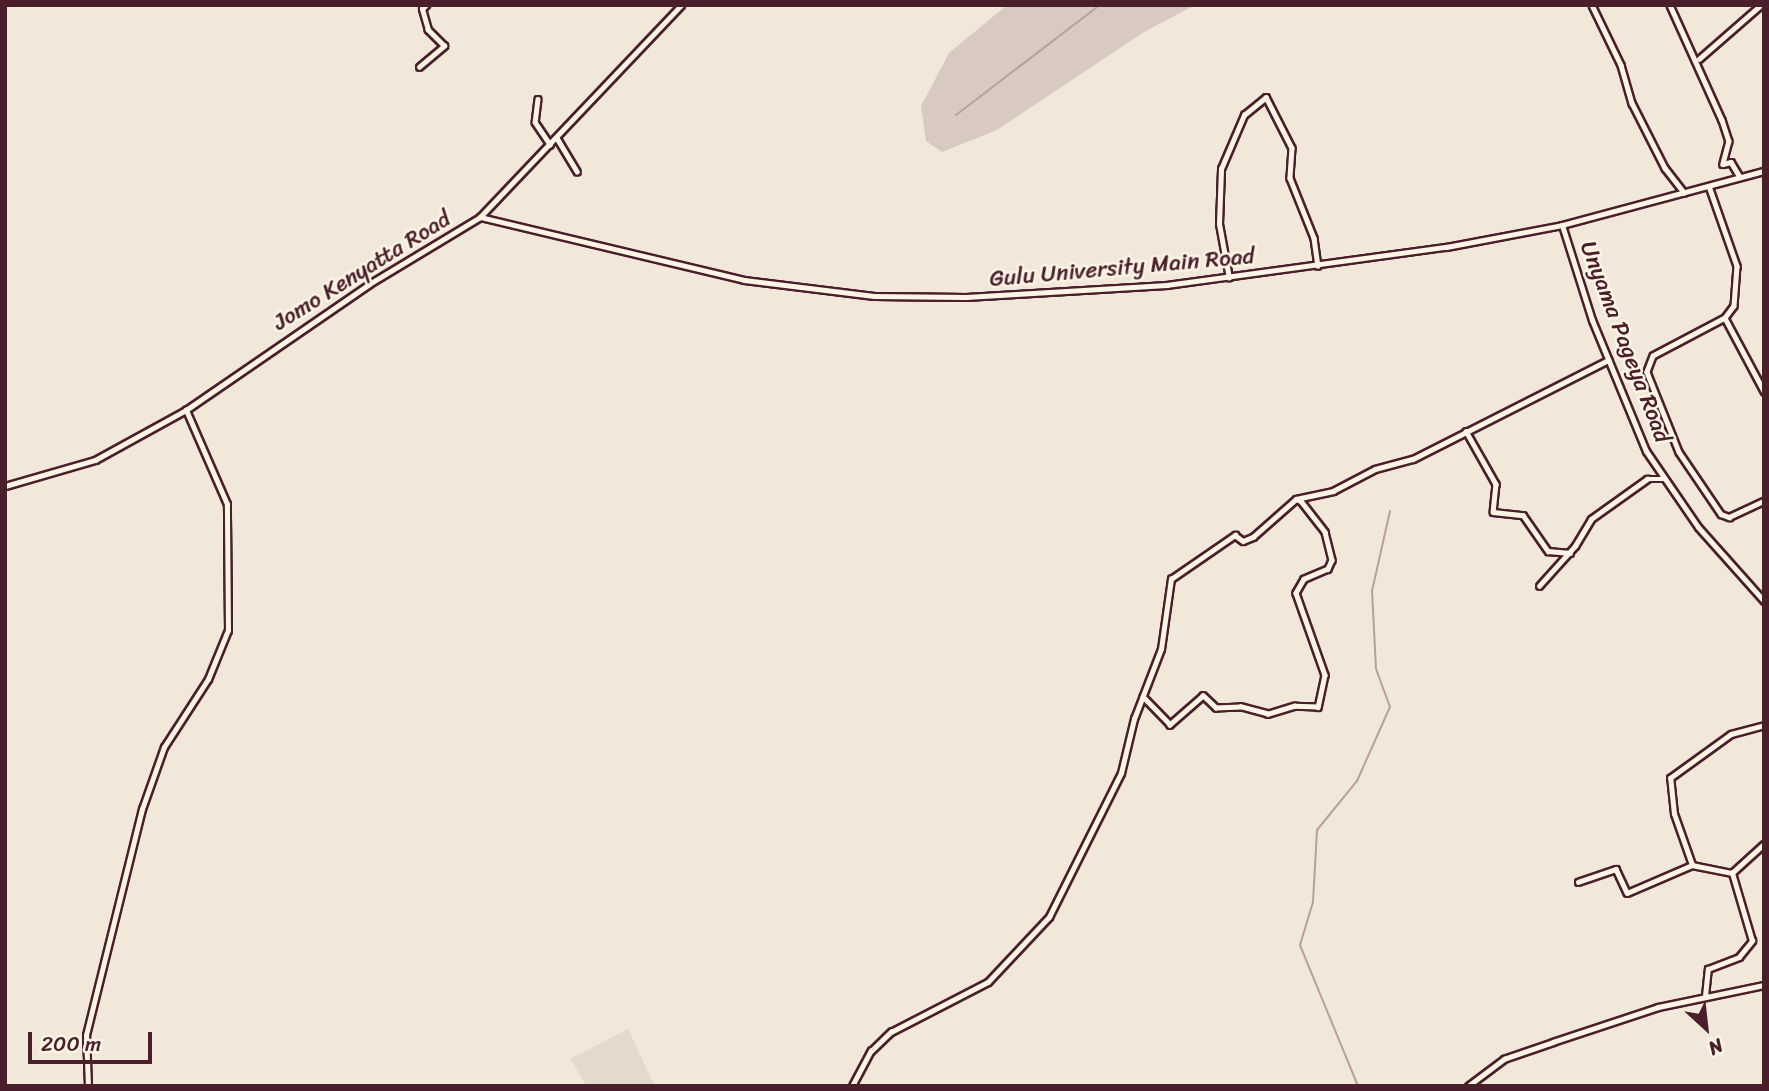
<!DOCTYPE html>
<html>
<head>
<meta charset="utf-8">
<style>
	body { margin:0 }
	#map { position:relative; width:1769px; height:1091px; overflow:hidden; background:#f1e8da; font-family:Sriracha,sans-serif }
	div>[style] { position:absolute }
	.built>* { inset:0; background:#e4d9cd }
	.green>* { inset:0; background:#d8cac0 }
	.stream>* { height:2px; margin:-1px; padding:0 1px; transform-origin:1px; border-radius:1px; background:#b6a19c }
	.roads { filter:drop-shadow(2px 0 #4a1f2b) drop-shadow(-2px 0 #4a1f2b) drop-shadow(0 2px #4a1f2b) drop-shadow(0 -2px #4a1f2b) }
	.minor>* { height:4.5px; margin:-2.25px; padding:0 2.25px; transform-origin:2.25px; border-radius:2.25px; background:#fcf5e5 }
	.tertiary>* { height:5px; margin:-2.5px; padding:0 2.5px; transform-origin:2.5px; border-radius:2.5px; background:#fcf5e5 }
	.secondary>* { height:5px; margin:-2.5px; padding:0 2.5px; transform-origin:2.5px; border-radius:2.5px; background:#fcf5e5 }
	span { translate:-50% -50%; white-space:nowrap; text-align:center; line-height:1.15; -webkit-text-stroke:5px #fcf5e5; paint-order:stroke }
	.street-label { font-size:23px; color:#4a1f2b }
	.frame { position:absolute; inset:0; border:7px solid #4a1f2b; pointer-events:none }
	.north { position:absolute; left:1671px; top:993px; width:70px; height:70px; -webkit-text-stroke:5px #fcf5e5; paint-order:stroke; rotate:153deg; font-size:19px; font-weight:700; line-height:28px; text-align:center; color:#4a1f2b }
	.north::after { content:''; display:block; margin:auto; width:24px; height:32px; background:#4a1f2b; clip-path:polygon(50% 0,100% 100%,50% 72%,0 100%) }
	.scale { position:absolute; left:28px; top:1032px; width:124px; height:32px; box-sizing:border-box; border:4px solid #4a1f2b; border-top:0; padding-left:9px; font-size:21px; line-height:24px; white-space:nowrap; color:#4a1f2b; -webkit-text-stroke:5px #fcf5e5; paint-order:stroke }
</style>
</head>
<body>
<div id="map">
	<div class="built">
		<i style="clip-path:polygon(628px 1029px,655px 1086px,587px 1086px,570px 1059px)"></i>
	</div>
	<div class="green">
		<i style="clip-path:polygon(1007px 5px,1195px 5px,1144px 32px,997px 130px,942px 152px,926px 141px,921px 106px,949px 53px)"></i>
	</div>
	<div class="stream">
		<i style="left:956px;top:115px;width:181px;rotate:-37.4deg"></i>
		<i style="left:1358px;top:1086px;width:152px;rotate:-112.4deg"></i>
		<i style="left:1300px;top:945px;width:45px;rotate:-73.2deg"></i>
		<i style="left:1313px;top:902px;width:72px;rotate:-86.8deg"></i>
		<i style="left:1317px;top:830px;width:63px;rotate:-50.8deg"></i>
		<i style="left:1357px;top:781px;width:81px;rotate:-66deg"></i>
		<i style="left:1390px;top:707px;width:40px;rotate:-110.2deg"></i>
		<i style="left:1376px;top:669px;width:78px;rotate:-92.9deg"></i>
		<i style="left:1372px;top:591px;width:82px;rotate:-77.3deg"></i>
	</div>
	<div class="roads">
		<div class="minor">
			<i style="left:1592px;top:5px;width:67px;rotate:64.2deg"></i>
			<i style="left:1621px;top:65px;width:40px;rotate:74deg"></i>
			<i style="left:1632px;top:103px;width:73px;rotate:63.1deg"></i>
			<i style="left:1665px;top:168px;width:31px;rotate:52deg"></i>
			<i style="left:1670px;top:5px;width:126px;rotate:65.7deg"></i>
			<i style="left:1722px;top:120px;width:22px;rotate:72deg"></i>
			<i style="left:1729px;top:141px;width:24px;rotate:105deg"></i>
			<i style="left:1723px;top:164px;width:8px;rotate:-14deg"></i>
			<i style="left:1731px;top:162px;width:17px;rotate:59deg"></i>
			<i style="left:1699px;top:59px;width:82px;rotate:-41.1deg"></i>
			<i style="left:419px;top:67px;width:33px;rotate:-40deg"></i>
			<i style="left:444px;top:46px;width:23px;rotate:-135deg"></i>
			<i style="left:428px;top:30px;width:22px;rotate:-106deg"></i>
			<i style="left:422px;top:9px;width:6px;rotate:-45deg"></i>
			<i style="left:538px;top:99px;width:23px;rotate:97deg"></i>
			<i style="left:535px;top:122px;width:27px;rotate:56deg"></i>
			<i style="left:557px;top:138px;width:39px;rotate:59deg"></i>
			<i style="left:1709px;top:186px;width:85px;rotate:70.7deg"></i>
			<i style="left:1737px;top:266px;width:40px;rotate:94.3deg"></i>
			<i style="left:1734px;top:306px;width:15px;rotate:127deg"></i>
			<i style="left:1725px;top:318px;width:81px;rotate:152.2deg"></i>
			<i style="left:1653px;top:356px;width:17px;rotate:111deg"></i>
			<i style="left:1647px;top:372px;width:86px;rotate:68.2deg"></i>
			<i style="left:1679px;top:452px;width:75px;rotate:55.9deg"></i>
			<i style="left:1721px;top:514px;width:9px;rotate:21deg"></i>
			<i style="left:1729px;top:517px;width:38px;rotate:-25deg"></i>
			<i style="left:1229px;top:278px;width:55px;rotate:-100.5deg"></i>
			<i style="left:1219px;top:224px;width:55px;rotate:-87.9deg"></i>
			<i style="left:1221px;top:169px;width:59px;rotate:-66.9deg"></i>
			<i style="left:1244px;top:115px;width:28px;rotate:-39deg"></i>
			<i style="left:1266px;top:97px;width:57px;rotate:63deg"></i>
			<i style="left:1292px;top:148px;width:30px;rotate:94deg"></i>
			<i style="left:1290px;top:178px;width:65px;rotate:68.2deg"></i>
			<i style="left:1314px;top:238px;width:28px;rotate:82deg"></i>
			<i style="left:1725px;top:318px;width:83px;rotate:61.9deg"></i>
			<i style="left:1466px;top:431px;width:61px;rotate:60.5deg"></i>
			<i style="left:1496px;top:484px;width:28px;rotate:96deg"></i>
			<i style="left:1493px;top:512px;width:30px;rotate:6deg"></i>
			<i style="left:1523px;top:515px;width:44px;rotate:55.2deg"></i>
			<i style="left:1548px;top:551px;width:22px;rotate:5deg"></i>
			<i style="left:1296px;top:499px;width:38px;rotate:-12deg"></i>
			<i style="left:1333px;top:491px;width:47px;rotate:-27.6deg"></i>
			<i style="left:1375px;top:469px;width:39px;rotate:-15deg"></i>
			<i style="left:1413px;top:459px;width:219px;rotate:-26.9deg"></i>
			<i style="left:1539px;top:586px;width:54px;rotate:-48deg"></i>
			<i style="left:1575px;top:546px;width:31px;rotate:-59deg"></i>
			<i style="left:1591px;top:519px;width:69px;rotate:-35.5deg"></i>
			<i style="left:1647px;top:479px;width:17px"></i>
			<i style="left:1692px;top:865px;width:54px;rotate:-109.4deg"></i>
			<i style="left:1674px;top:814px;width:36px;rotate:-96deg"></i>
			<i style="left:1670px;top:778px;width:75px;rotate:-35.8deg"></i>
			<i style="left:1731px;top:734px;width:34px;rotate:-15deg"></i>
			<i style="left:1578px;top:882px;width:40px;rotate:-18.9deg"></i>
			<i style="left:1616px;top:869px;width:26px;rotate:65deg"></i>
			<i style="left:1627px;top:893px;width:71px;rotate:-23.3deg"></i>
			<i style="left:1692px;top:865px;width:41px;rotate:11.3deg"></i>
			<i style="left:1732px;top:873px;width:43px;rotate:-42.2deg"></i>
			<i style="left:1705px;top:996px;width:27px;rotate:-84deg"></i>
			<i style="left:1708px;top:969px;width:33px;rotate:-21deg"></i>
			<i style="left:1739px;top:957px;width:21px;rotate:-51deg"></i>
			<i style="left:1752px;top:941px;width:71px;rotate:-106.4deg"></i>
			<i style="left:852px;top:1086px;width:40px;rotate:-62deg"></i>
			<i style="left:871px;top:1051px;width:28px;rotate:-44deg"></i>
			<i style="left:891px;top:1032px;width:109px;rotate:-27.3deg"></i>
			<i style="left:988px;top:982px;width:89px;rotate:-46.8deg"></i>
			<i style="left:1049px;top:917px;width:161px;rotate:-63.4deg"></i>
			<i style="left:1121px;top:773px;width:56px;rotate:-76.5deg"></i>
			<i style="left:1134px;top:719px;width:75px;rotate:-68.9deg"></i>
			<i style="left:1161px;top:649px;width:71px;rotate:-81.9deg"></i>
			<i style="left:1171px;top:579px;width:78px;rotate:-34.5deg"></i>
			<i style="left:1235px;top:535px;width:10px;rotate:37deg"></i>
			<i style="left:1243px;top:541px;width:11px;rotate:-22deg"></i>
			<i style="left:1253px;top:537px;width:57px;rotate:-41.5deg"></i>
			<i style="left:1296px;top:499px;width:5px;rotate:22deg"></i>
			<i style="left:1301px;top:501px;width:39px;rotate:52deg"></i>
			<i style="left:1325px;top:532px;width:29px;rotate:76deg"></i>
			<i style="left:1332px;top:560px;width:10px;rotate:114deg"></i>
			<i style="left:1328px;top:569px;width:26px;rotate:157deg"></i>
			<i style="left:1304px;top:579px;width:16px;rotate:120deg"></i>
			<i style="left:1296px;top:593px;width:87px;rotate:70.5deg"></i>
			<i style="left:1325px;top:675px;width:33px;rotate:102deg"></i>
			<i style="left:1318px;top:707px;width:23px;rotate:-178deg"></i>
			<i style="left:1295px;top:706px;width:28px;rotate:163deg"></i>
			<i style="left:1268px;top:714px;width:28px;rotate:-165deg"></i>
			<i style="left:1241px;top:707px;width:25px;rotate:178deg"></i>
			<i style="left:1216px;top:708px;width:18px;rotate:-137deg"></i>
			<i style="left:1203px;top:696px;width:44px;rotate:138.7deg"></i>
			<i style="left:1170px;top:725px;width:39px;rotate:-134deg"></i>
			<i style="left:1468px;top:1086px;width:45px;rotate:-36.9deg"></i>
			<i style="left:1504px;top:1059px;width:52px;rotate:-19.1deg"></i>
			<i style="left:1553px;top:1042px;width:111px;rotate:-18.4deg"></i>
			<i style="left:1658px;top:1007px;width:108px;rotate:-11.7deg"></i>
		</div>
		<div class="tertiary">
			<i style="left:480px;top:217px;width:271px;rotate:13.4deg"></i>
			<i style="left:744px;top:280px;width:131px;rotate:7deg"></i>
			<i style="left:874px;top:296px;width:92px;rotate:0.6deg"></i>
			<i style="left:966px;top:297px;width:201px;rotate:-3.4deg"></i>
			<i style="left:1167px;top:285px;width:282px;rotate:-7.8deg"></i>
			<i style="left:1446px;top:247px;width:118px;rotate:-10.7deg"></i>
			<i style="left:1562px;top:225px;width:209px;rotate:-15deg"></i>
			<i style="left:1562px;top:225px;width:100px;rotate:72.5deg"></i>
			<i style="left:1592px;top:320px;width:142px;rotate:67.6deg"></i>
			<i style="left:1646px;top:451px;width:92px;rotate:55.6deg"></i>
			<i style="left:1698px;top:527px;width:99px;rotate:48.3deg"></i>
			<i style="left:88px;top:1086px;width:51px;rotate:-92.2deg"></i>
			<i style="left:86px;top:1035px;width:233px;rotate:-76.1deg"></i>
			<i style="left:142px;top:809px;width:66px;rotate:-70.5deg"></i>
			<i style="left:164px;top:747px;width:81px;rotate:-57.1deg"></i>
			<i style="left:208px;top:679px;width:53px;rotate:-67.8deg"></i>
			<i style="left:228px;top:630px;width:126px;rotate:-90.5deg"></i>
			<i style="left:227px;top:504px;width:103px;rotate:-113.6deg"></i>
		</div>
		<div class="secondary">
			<i style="left:5px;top:486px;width:94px;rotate:-16.1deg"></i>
			<i style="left:95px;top:460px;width:104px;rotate:-28.8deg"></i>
			<i style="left:186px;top:410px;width:222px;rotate:-34.5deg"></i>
			<i style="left:369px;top:284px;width:130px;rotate:-31.1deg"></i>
			<i style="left:480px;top:217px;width:292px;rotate:-46.5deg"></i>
		</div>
	</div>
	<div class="street-label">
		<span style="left:1122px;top:268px;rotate:-5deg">Gulu University Main Road</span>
		<span style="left:362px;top:271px;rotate:-32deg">Jomo Kenyatta Road</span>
		<span style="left:1625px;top:342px;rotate:69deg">Unyama Pageya Road</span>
	</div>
	<div class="frame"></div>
	<div class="north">N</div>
	<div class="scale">200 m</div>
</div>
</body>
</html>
